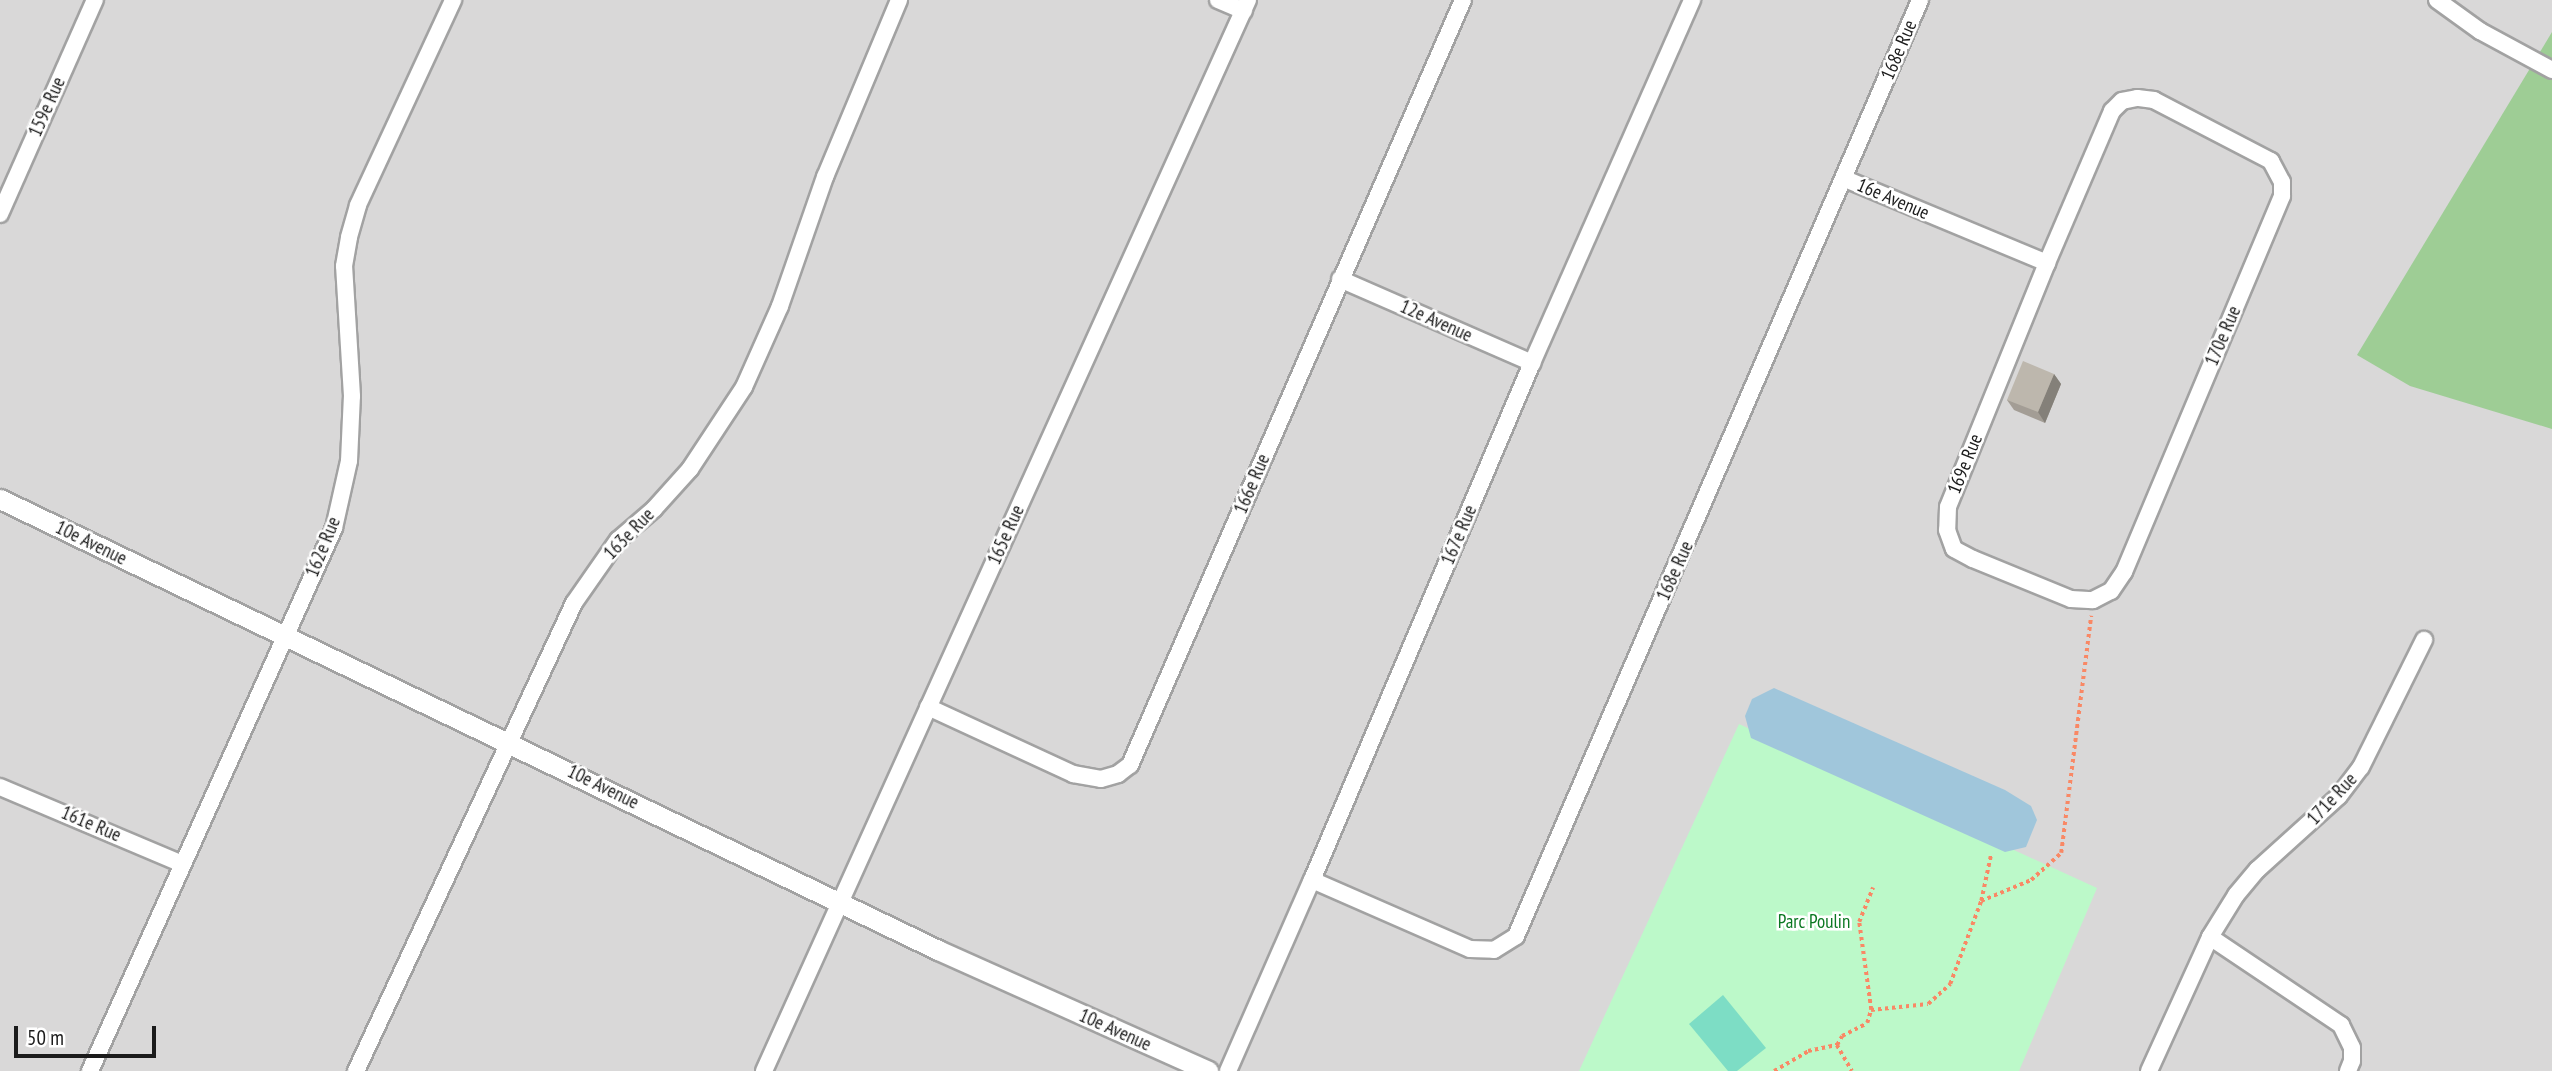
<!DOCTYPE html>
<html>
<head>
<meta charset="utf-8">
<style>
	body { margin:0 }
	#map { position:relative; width:2552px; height:1071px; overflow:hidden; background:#edeae1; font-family:"PT Sans Narrow",sans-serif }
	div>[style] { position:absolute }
	.residential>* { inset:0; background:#d9d8d8 }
	.forest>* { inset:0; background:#9ecd95 }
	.park>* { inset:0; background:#bcf9c9 }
	.pitch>* { inset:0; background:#7dddc5 }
	.water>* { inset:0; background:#a0c6db }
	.path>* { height:3.5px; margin-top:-1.75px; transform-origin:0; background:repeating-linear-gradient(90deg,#f98865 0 3.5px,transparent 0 7px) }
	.roads { filter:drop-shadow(2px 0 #a2a2a2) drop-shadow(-2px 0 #a2a2a2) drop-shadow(0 2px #a2a2a2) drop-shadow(0 -2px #a2a2a2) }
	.minor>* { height:16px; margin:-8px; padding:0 8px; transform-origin:8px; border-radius:8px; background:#fff }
	.tertiary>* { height:19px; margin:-9.5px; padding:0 9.5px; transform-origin:9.5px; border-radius:9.5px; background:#fff }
	.wall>* { inset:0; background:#a39d95 }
	.shaded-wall>* { inset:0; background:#848079 }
	.building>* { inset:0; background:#bdb7ad }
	span { translate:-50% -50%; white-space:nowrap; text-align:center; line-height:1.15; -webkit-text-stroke:5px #fff; paint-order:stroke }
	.street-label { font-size:19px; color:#1b1b1b }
	.park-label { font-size:19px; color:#0b7822 }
	.scale { position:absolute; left:14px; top:1026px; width:142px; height:32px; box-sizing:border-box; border:4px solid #1b1b1b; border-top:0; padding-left:9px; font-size:21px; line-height:24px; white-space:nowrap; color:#1b1b1b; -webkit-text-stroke:5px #fff; paint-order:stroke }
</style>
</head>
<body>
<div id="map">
	<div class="residential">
		<i style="clip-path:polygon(0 0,2552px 0,2552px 1071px,0 1071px)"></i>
	</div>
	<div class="forest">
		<i style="clip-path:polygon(2552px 32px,2552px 429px,2410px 386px,2357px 355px)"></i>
	</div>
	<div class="park">
		<i style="clip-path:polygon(1739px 724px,2097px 888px,2019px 1071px,1579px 1071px)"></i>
	</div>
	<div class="pitch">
		<i style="clip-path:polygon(1723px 995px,1766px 1048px,1737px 1071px,1728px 1071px,1689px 1024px)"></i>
	</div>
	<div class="water">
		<i style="clip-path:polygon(1774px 688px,2005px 790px,2031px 806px,2037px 820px,2026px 847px,2005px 852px,1751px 738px,1745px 716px,1752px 699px)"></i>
	</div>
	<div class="path">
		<i style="left:1981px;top:901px;width:54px;rotate:-22.8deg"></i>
		<i style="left:2031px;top:880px;width:40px;rotate:-42deg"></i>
		<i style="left:2061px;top:853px;width:239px;rotate:-82.8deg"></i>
		<i style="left:1871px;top:1010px;width:57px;rotate:-6deg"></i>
		<i style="left:1928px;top:1004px;width:30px;rotate:-42deg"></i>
		<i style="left:1950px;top:984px;width:89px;rotate:-69.5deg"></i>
		<i style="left:1981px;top:901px;width:48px;rotate:-78deg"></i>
		<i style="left:1837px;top:1045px;width:30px;rotate:60deg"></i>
		<i style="left:1774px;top:1071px;width:39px;rotate:-30deg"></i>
		<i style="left:1808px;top:1051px;width:30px;rotate:-12deg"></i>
		<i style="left:1837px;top:1045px;width:10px;rotate:-61deg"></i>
		<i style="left:1842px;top:1036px;width:28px;rotate:-27deg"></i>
		<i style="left:1867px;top:1023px;width:14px;rotate:-73deg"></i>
		<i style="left:1871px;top:1010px;width:89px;rotate:-97.8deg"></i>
		<i style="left:1859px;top:922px;width:37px;rotate:-68deg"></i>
	</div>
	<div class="roads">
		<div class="minor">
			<i style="left:1218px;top:0;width:28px;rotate:23deg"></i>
			<i style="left:2437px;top:0;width:53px;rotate:35.8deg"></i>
			<i style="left:2480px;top:31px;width:82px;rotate:28.4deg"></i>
			<i style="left:1845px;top:179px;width:219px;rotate:22.6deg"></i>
			<i style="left:2047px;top:263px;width:263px;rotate:112.1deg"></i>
			<i style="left:1948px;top:507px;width:23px;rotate:92deg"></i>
			<i style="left:1947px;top:530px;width:20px;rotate:70deg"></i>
			<i style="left:1954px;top:549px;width:21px;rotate:28deg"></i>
			<i style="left:1973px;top:559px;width:106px;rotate:22.2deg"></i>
			<i style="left:2071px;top:599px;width:22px;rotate:3deg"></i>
			<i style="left:2093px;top:600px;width:20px;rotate:-27deg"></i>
			<i style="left:2111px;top:591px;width:23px;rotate:-56deg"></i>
			<i style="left:2124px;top:572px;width:408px;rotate:-67.2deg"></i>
			<i style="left:2282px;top:196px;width:14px;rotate:-90deg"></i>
			<i style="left:2282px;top:182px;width:24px;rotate:-118deg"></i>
			<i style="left:2271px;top:161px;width:132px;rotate:-152.5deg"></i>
			<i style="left:2154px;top:100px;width:17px;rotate:-173deg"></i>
			<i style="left:2137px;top:98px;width:15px;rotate:169deg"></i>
			<i style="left:2122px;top:101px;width:14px;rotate:135deg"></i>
			<i style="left:2112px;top:111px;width:165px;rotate:113.2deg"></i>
			<i style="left:0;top:214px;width:234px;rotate:-66.1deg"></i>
			<i style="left:1340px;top:279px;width:210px;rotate:23.6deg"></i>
			<i style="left:928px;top:707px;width:160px;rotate:24.8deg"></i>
			<i style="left:1073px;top:774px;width:28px;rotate:10deg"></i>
			<i style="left:1101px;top:779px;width:18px;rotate:-16deg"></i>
			<i style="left:1118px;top:774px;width:15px;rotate:-37deg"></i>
			<i style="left:1130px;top:765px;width:834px;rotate:-66.48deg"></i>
			<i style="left:0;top:787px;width:198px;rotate:22.9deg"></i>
			<i style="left:1312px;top:880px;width:172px;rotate:23.6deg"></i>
			<i style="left:1470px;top:949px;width:24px;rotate:2deg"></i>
			<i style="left:1494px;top:950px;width:26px;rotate:-32deg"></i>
			<i style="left:1516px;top:936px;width:1019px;rotate:-66.65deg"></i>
			<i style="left:2210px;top:937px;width:158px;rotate:33.9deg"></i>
			<i style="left:2341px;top:1025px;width:25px;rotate:64deg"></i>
			<i style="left:2352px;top:1048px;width:13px;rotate:90deg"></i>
			<i style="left:2352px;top:1061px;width:11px;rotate:112deg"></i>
			<i style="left:90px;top:1071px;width:595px;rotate:-65.8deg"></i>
			<i style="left:334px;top:528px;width:69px;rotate:-77.4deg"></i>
			<i style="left:349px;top:461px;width:65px;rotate:-87.4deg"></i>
			<i style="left:352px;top:396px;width:130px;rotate:-93.5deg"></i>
			<i style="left:344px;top:266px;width:29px;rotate:-80deg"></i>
			<i style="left:349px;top:237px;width:33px;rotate:-74deg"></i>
			<i style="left:358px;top:205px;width:226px;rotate:-65.1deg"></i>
			<i style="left:356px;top:1071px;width:516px;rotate:-65.02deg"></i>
			<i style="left:574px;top:603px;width:77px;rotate:-55.1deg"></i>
			<i style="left:618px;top:540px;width:48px;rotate:-40.7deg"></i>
			<i style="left:654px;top:509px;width:54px;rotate:-48deg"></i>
			<i style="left:690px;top:469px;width:98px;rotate:-56.6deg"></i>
			<i style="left:744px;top:387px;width:89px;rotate:-66deg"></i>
			<i style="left:780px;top:306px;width:137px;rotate:-70.8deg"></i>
			<i style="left:825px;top:177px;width:192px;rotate:-67.3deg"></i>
			<i style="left:764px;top:1071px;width:1175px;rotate:-65.68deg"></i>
			<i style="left:1228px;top:1071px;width:209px;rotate:-66.3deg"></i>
			<i style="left:1312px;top:880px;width:562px;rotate:-66.95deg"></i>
			<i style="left:1532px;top:363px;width:397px;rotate:-66.2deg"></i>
			<i style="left:2149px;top:1071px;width:147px;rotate:-65.5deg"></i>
			<i style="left:2210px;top:937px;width:49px;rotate:-58.2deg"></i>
			<i style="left:2236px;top:895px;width:33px;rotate:-50deg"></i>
			<i style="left:2257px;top:870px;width:110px;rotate:-42.1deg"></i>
			<i style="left:2339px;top:796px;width:36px;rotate:-53deg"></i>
			<i style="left:2361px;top:767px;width:142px;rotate:-63.6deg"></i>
		</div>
		<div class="tertiary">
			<i style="left:0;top:499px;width:1041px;rotate:25.68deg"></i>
			<i style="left:938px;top:950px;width:296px;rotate:24.1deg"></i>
		</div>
	</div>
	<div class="wall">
		<i style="clip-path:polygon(2054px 374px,2061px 384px,2045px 423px,2014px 410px,2007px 400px)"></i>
	</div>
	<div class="shaded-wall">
		<i style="clip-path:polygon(2054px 374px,2061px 384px,2045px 423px,2038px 412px)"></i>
	</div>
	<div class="building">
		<i style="clip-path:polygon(2023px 361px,2054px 374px,2038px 412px,2007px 400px)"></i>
	</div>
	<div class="street-label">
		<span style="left:1899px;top:50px;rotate:-67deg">168e Rue</span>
		<span style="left:47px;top:107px;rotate:-66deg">159e Rue</span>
		<span style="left:1893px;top:199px;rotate:23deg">16e Avenue</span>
		<span style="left:1436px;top:321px;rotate:24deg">12e Avenue</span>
		<span style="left:2223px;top:336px;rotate:-67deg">170e Rue</span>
		<span style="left:1965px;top:464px;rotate:-68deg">169e Rue</span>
		<span style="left:1252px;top:484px;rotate:-67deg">166e Rue</span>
		<span style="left:629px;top:534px;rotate:-46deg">163e Rue</span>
		<span style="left:1006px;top:535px;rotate:-66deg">165e Rue</span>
		<span style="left:1459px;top:535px;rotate:-67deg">167e Rue</span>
		<span style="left:91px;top:543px;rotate:26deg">10e Avenue</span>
		<span style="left:323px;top:547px;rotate:-68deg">162e Rue</span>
		<span style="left:1675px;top:571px;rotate:-66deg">168e Rue</span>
		<span style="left:603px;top:787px;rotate:26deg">10e Avenue</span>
		<span style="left:2332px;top:799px;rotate:-47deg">171e Rue</span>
		<span style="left:91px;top:824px;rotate:23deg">161e Rue</span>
		<span style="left:1115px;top:1030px;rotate:24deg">10e Avenue</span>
	</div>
	<div class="park-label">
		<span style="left:1814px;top:922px">Parc Poulin</span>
	</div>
	<div class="scale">50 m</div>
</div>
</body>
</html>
